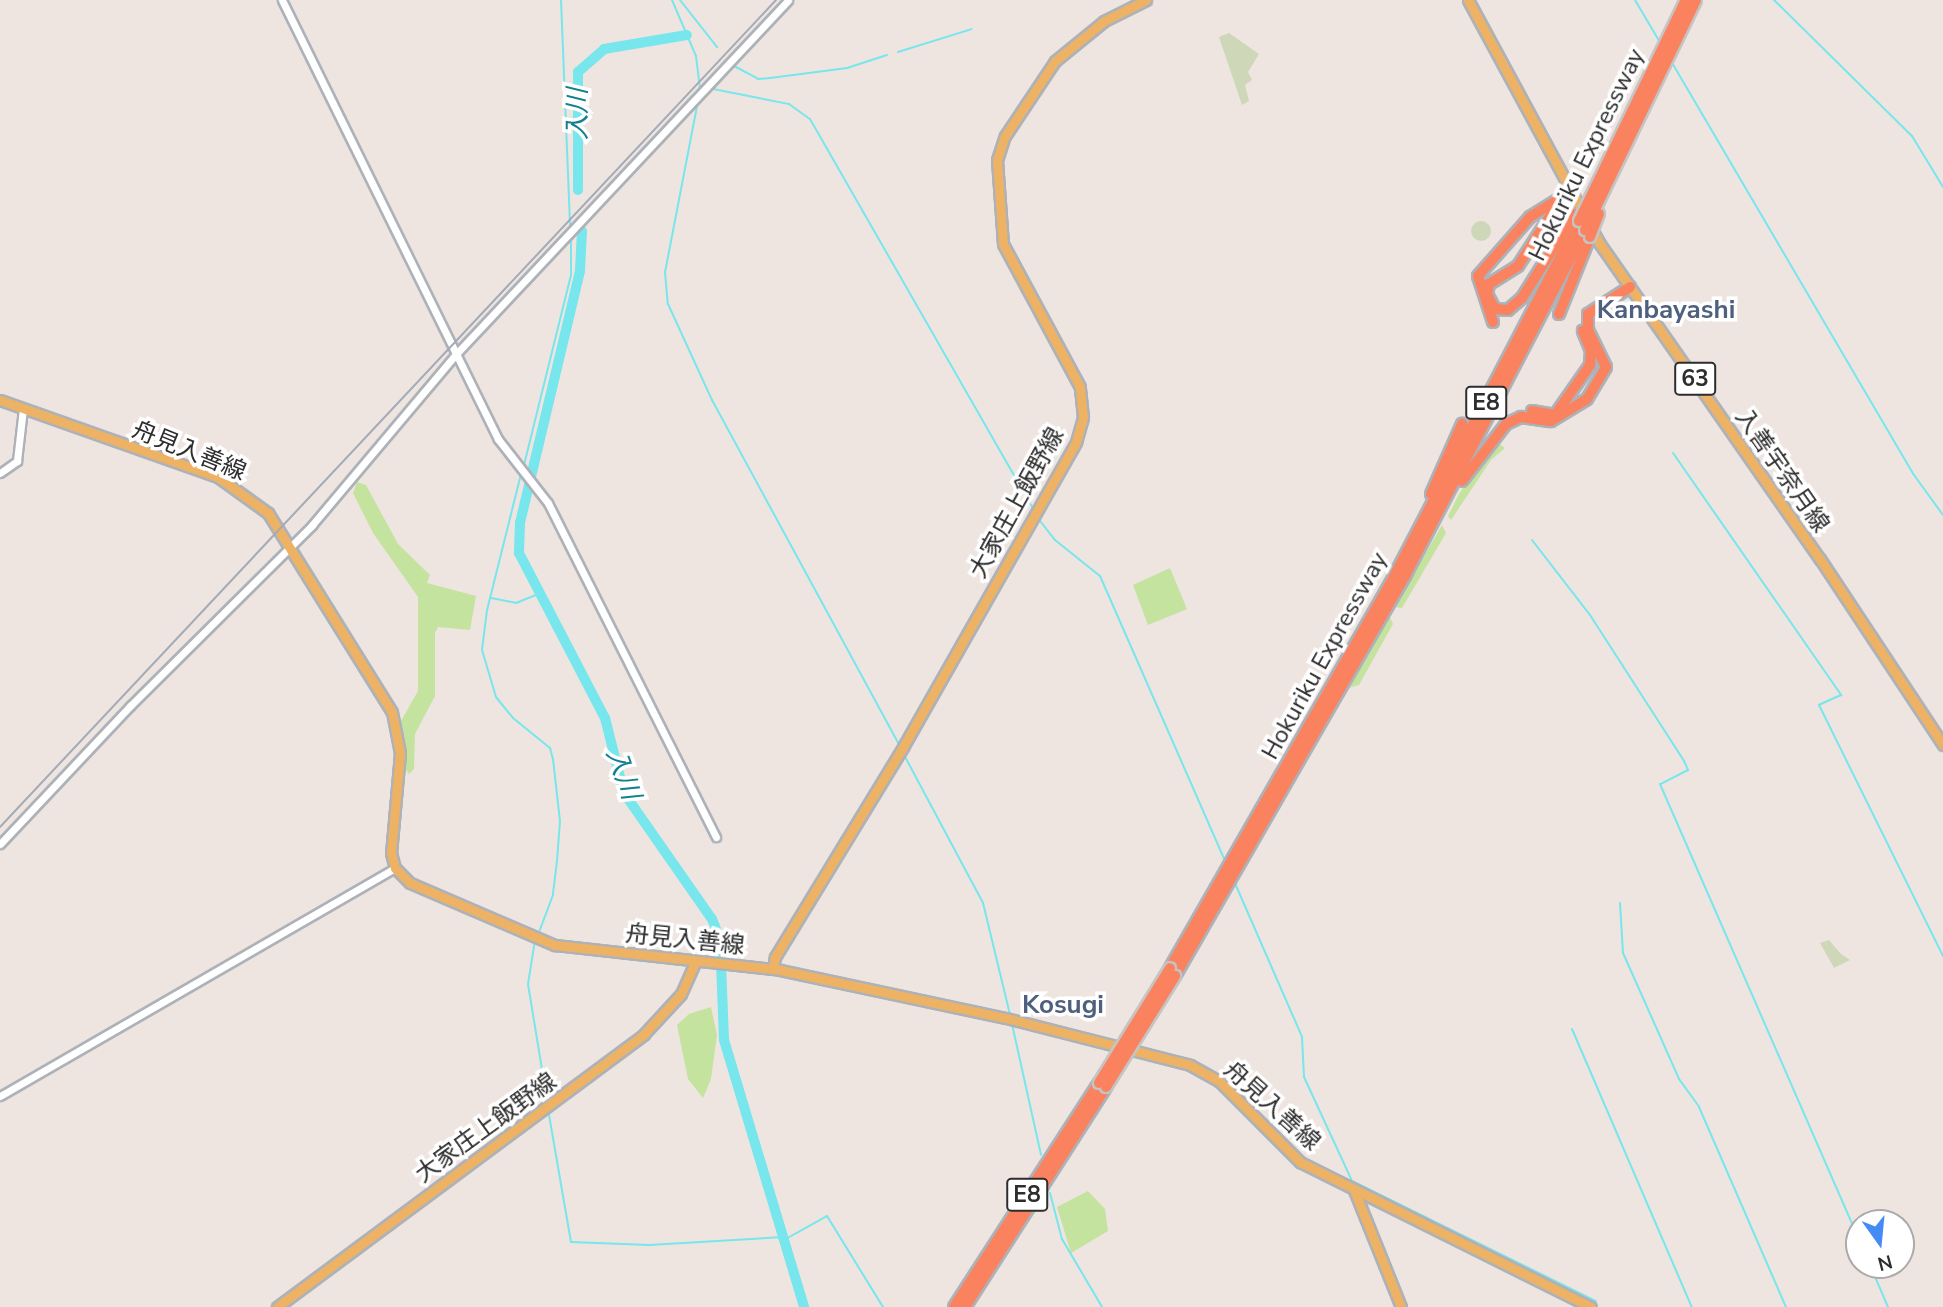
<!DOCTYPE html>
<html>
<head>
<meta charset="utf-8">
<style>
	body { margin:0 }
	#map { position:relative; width:1943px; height:1307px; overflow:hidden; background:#eee5e0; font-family:"Nunito Sans","Noto Sans JP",sans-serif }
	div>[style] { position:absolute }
	.green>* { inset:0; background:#c4e39f }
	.cemetery>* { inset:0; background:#ced8b8 }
	.round { border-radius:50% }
	.stream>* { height:2px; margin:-1px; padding:0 1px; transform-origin:1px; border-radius:1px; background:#77e6ed }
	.river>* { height:10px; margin:-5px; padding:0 5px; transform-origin:5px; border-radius:5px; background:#77e6ed }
	.roads { filter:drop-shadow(2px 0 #adb2b9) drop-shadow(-2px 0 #adb2b9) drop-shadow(0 2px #adb2b9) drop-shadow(0 -2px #adb2b9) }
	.minor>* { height:7px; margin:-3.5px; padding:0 3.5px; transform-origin:3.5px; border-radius:3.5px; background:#fff }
	.major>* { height:9px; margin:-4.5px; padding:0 4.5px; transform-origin:4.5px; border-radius:4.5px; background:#eeb265 }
	.highway>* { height:10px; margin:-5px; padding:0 5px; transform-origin:5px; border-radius:5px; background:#fb825f }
	.rail>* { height:2px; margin:-1px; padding:0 1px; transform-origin:1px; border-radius:1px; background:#a3aab7 }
	.bridges { filter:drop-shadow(2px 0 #c4c4c4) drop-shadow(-2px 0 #c4c4c4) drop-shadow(0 2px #c4c4c4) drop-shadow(0 -2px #c4c4c4) }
	.highway-bridge>* { height:10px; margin:-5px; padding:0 5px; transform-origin:5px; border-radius:5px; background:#fb825f }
	span { translate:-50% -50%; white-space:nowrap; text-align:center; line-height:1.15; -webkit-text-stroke:7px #fff; paint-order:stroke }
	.shield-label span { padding:2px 5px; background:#fff; border:2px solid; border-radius:5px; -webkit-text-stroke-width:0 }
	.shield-label { font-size:23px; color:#2d2d2d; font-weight:700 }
	.street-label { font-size:24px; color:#2d2d2d }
	.water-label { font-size:26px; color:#117f90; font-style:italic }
	.neighbourhood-label { font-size:26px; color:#4e607e; font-weight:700 }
	.north { position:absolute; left:1845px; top:1209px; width:70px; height:70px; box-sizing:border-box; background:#fff; border:2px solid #ababab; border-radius:50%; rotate:165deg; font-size:19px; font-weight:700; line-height:28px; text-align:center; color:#2d2d2d }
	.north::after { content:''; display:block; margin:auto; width:24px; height:32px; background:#458bf6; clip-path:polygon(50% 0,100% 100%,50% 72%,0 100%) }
</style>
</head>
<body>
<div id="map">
	<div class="green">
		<i style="clip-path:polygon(1494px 440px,1505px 448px,1491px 460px,1451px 520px,1448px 516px,1459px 494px)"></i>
		<i style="clip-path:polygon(357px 482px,366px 485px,398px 544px,430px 575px,427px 583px,476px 596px,470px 630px,438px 627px,435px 633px,435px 696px,415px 734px,414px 769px,409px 774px,402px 764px,401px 721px,418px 691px,418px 597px,373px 533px,353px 493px)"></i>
		<i style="clip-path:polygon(1442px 525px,1446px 533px,1402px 608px,1394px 607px)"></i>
		<i style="clip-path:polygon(1170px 568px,1187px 609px,1148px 625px,1133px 585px)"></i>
		<i style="clip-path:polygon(1389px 615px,1393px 624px,1359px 685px,1349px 688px)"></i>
		<i style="clip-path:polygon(711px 1007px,717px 1035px,711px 1079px,703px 1098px,688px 1079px,677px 1025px,689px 1014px)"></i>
		<i style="clip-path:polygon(1088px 1191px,1105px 1209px,1108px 1231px,1071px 1253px,1057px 1207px)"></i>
	</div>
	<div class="cemetery">
		<i style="clip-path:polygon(1229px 33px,1259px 54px,1248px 72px,1252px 80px,1245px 85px,1249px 101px,1242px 105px,1219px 37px)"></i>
		<i class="round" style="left:1471px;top:221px;width:20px;height:20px"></i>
		<i style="clip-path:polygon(1829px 940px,1840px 953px,1850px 960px,1834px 968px,1820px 943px)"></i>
	</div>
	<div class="stream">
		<i style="left:561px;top:0;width:226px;rotate:87.7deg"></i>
		<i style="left:672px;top:0;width:61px;rotate:66.8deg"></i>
		<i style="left:696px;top:56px;width:32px;rotate:83deg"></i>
		<i style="left:680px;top:0;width:60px;rotate:51.8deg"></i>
		<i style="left:1635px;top:0;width:51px;rotate:59.4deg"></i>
		<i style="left:1774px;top:0;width:194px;rotate:44.6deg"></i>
		<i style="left:1912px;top:136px;width:60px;rotate:58.7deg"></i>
		<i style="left:898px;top:52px;width:77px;rotate:-17.3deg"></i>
		<i style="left:1671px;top:61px;width:480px;rotate:59.6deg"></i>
		<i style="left:1914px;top:475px;width:49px;rotate:54.1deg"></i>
		<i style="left:734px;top:66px;width:27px;rotate:28deg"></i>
		<i style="left:758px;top:79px;width:12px;rotate:-5deg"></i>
		<i style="left:770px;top:78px;width:78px;rotate:-7.4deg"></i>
		<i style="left:847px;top:68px;width:42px;rotate:-18deg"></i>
		<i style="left:708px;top:88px;width:83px;rotate:11.2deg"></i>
		<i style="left:789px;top:104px;width:26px;rotate:36deg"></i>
		<i style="left:810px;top:119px;width:449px;rotate:60.2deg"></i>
		<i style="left:698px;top:101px;width:174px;rotate:100.9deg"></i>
		<i style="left:665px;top:272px;width:32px;rotate:85deg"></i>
		<i style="left:668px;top:304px;width:106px;rotate:65.4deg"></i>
		<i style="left:712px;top:400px;width:392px;rotate:61.5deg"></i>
		<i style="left:1673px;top:453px;width:295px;rotate:55.2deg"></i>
		<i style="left:1841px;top:695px;width:24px;rotate:156deg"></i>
		<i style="left:1819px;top:705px;width:280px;rotate:63.7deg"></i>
		<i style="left:524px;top:465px;width:196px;rotate:-76.1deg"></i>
		<i style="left:571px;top:275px;width:40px;rotate:-90deg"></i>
		<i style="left:521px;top:474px;width:140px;rotate:104deg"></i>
		<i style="left:487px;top:610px;width:40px;rotate:97.1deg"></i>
		<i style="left:482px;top:650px;width:49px;rotate:73.4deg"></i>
		<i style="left:496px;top:697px;width:27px;rotate:51deg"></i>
		<i style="left:513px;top:718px;width:48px;rotate:39deg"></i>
		<i style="left:550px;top:748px;width:11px;rotate:75deg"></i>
		<i style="left:553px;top:759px;width:62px;rotate:83.6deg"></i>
		<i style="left:560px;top:821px;width:40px;rotate:94.3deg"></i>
		<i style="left:557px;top:861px;width:34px;rotate:97deg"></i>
		<i style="left:553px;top:895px;width:43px;rotate:110.6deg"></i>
		<i style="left:1037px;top:517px;width:29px;rotate:52deg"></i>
		<i style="left:1055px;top:540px;width:58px;rotate:38.7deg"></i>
		<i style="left:1100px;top:576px;width:313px;rotate:66.3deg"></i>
		<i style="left:1532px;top:540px;width:95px;rotate:52.3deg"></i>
		<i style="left:1590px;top:615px;width:174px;rotate:57.2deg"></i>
		<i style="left:1684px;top:761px;width:10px;rotate:66deg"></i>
		<i style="left:1688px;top:770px;width:31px;rotate:153deg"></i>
		<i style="left:1660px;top:784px;width:498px;rotate:66.4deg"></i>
		<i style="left:491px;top:598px;width:25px;rotate:11deg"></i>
		<i style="left:516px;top:603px;width:24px;rotate:-22deg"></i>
		<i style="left:903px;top:753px;width:170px;rotate:61.9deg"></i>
		<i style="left:983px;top:903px;width:115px;rotate:76.4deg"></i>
		<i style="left:1234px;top:881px;width:170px;rotate:66.4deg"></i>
		<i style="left:1302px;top:1037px;width:40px;rotate:87.1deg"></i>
		<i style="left:1304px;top:1077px;width:115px;rotate:65.2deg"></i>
		<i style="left:1352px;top:1181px;width:272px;rotate:26.2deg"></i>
		<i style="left:1620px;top:903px;width:50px;rotate:86.6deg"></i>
		<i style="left:1623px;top:953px;width:138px;rotate:66deg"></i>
		<i style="left:1679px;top:1079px;width:34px;rotate:54deg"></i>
		<i style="left:1699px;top:1107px;width:218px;rotate:66.5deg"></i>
		<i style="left:535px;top:940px;width:45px;rotate:99deg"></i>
		<i style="left:528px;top:984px;width:118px;rotate:80.7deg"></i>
		<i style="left:1012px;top:1024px;width:134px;rotate:77.5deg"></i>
		<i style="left:1572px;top:1029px;width:303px;rotate:66.7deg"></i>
		<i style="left:548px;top:1109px;width:135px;rotate:80.2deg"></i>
		<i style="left:571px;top:1242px;width:78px;rotate:2.2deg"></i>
		<i style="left:649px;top:1245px;width:134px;rotate:-3.4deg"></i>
		<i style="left:1050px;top:1193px;width:48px;rotate:75.4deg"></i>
		<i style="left:1062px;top:1239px;width:79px;rotate:59.5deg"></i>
		<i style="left:784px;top:1240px;width:49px;rotate:-29.2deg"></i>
		<i style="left:827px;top:1216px;width:107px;rotate:58.4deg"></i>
		<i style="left:1870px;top:1265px;width:46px;rotate:66.8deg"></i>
	</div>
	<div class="river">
		<i style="left:578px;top:190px;width:118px;rotate:-90deg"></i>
		<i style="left:578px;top:72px;width:35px;rotate:-41deg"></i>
		<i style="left:604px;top:49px;width:84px;rotate:-9.6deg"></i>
		<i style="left:582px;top:231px;width:40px;rotate:92.9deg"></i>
		<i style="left:580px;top:271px;width:259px;rotate:103.4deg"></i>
		<i style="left:520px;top:523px;width:30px;rotate:92deg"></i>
		<i style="left:519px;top:553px;width:186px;rotate:62.5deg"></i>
		<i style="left:605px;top:718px;width:77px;rotate:75.8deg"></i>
		<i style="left:624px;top:793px;width:154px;rotate:55.1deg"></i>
		<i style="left:712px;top:919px;width:22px;rotate:68deg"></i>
		<i style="left:720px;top:939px;width:101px;rotate:87.7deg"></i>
		<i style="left:724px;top:1040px;width:279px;rotate:73.3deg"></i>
	</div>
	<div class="roads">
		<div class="minor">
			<i style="left:282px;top:0;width:489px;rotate:63.8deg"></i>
			<i style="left:498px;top:439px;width:81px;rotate:52deg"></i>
			<i style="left:548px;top:503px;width:374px;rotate:63.3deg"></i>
			<i style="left:0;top:473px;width:21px;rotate:-35deg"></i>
			<i style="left:17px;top:461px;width:53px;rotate:-83.5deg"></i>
			<i style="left:0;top:844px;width:190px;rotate:-46.7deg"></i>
			<i style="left:130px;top:706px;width:257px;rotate:-44.8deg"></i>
			<i style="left:312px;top:525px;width:224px;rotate:-49.9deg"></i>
			<i style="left:456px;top:354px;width:485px;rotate:-46.8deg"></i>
			<i style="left:0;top:1096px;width:456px;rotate:-30deg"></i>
		</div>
		<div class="major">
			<i style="left:1468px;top:0;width:277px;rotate:61.6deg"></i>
			<i style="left:1600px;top:244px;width:384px;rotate:55.1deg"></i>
			<i style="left:1820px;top:559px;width:223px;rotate:56.5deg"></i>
			<i style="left:0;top:400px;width:231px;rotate:19.5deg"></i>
			<i style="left:218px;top:477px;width:62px;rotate:35.8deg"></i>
			<i style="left:268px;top:513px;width:234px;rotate:58.1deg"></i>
			<i style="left:392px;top:712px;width:42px;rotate:79deg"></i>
			<i style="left:400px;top:753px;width:100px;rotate:95.1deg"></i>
			<i style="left:391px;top:853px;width:16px;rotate:75deg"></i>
			<i style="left:395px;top:868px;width:21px;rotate:45deg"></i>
			<i style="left:410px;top:883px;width:158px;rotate:23.2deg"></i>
			<i style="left:555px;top:945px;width:226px;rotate:6.3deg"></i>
			<i style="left:780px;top:970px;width:231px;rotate:12deg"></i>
			<i style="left:1006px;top:1018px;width:190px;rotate:14.3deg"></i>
			<i style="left:1190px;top:1065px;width:33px;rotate:29deg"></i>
			<i style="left:1219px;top:1081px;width:115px;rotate:45deg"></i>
			<i style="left:1300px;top:1162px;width:325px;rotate:26.5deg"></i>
			<i style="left:773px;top:969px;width:12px;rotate:-81deg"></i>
			<i style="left:775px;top:957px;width:246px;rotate:-58.6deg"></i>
			<i style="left:903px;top:747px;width:351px;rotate:-60.4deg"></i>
			<i style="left:1076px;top:442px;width:26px;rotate:-74deg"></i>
			<i style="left:1083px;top:417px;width:30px;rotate:-96deg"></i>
			<i style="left:1080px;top:387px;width:162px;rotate:-118.3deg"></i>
			<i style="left:1003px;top:244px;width:84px;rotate:-94.1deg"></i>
			<i style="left:997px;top:160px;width:25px;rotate:-72deg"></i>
			<i style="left:1005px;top:136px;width:90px;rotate:-56.3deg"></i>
			<i style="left:1055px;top:61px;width:63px;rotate:-39.2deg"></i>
			<i style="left:1104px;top:21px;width:47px;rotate:-26.6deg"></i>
			<i style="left:1354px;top:1190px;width:126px;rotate:68.1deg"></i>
			<i style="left:277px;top:1307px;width:457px;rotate:-36.6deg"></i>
			<i style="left:644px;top:1034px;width:54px;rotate:-47.2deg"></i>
			<i style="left:681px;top:994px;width:36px;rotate:-66deg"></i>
		</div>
		<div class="highway">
			<i style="left:1573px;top:192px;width:16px;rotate:145deg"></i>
			<i style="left:1560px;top:201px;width:77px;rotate:122.9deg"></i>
			<i style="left:1518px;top:266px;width:34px;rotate:148deg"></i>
			<i style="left:1489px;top:284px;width:10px;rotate:101deg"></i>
			<i style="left:1487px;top:294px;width:17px;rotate:62deg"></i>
			<i style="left:1495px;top:309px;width:13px;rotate:4deg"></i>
			<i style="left:1508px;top:310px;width:18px;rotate:-41deg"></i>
			<i style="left:1522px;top:298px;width:99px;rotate:-57.8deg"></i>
			<i style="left:1559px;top:314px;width:83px;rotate:-68.1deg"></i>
			<i style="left:1493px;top:322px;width:48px;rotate:-108.1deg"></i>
			<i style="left:1478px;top:276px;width:79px;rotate:-48.6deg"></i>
			<i style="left:1530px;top:217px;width:36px;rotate:-32deg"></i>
			<i style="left:1532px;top:411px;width:23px;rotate:10deg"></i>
			<i style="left:1555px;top:415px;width:61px;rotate:-55deg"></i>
			<i style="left:1590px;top:365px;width:14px;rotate:-86deg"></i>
			<i style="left:1591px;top:351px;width:22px;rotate:-112deg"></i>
			<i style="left:1462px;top:481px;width:72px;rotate:-52.3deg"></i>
			<i style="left:1506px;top:424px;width:17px;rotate:-25deg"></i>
			<i style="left:1521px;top:417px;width:30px;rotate:8deg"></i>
			<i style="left:1551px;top:421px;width:42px;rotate:-31.4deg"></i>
			<i style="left:1587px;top:399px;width:37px;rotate:-59deg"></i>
			<i style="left:1606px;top:367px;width:41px;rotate:-115.9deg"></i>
			<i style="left:1588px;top:330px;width:16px;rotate:-90deg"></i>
			<i style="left:1588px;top:314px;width:50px;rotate:-32.7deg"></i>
			<i style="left:1431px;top:494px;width:77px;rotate:-66.1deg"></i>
			<i style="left:1170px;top:968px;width:443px;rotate:-60.2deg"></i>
			<i style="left:1390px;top:584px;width:409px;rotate:-62.5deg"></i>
			<i style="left:1175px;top:976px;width:464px;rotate:-60.1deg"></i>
			<i style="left:1406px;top:574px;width:388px;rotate:-62.5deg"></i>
			<i style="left:954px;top:1307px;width:267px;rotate:-57.1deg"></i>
			<i style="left:965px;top:1307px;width:261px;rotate:-57.3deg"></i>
		</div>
	</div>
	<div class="rail">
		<i style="left:0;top:827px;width:1134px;rotate:-46.82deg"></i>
	</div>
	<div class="bridges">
		<div class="highway-bridge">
			<i style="left:1579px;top:221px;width:246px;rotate:-64.2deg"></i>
			<i style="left:1585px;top:230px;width:255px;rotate:-64.2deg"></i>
			<i style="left:1590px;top:237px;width:25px;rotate:-69deg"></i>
			<i style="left:1099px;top:1083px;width:135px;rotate:-58.3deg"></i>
			<i style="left:1106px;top:1087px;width:131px;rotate:-58.1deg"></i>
		</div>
	</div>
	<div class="shield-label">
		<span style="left:1695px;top:379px">63</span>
		<span style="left:1486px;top:403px">E8</span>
		<span style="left:1027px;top:1195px">E8</span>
	</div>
	<div class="street-label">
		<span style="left:1587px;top:155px;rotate:-64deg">Hokuriku Expressway</span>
		<span style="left:189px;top:451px;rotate:22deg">舟見入善線</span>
		<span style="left:1782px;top:471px;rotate:55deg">入善宇奈月線</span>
		<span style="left:1017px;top:503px;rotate:-61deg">大家庄上飯野線</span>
		<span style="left:1325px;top:656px;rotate:-61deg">Hokuriku Expressway</span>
		<span style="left:685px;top:940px;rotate:6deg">舟見入善線</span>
		<span style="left:1272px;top:1106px;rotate:42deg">舟見入善線</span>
		<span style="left:486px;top:1128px;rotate:-36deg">大家庄上飯野線</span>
	</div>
	<div class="water-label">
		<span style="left:578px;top:114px;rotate:-90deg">入川</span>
		<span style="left:623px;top:774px;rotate:70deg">入川</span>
	</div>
	<div class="neighbourhood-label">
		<span style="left:1666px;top:310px">Kanbayashi</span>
		<span style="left:1063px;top:1005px">Kosugi</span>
	</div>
	<div class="north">N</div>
</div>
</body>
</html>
